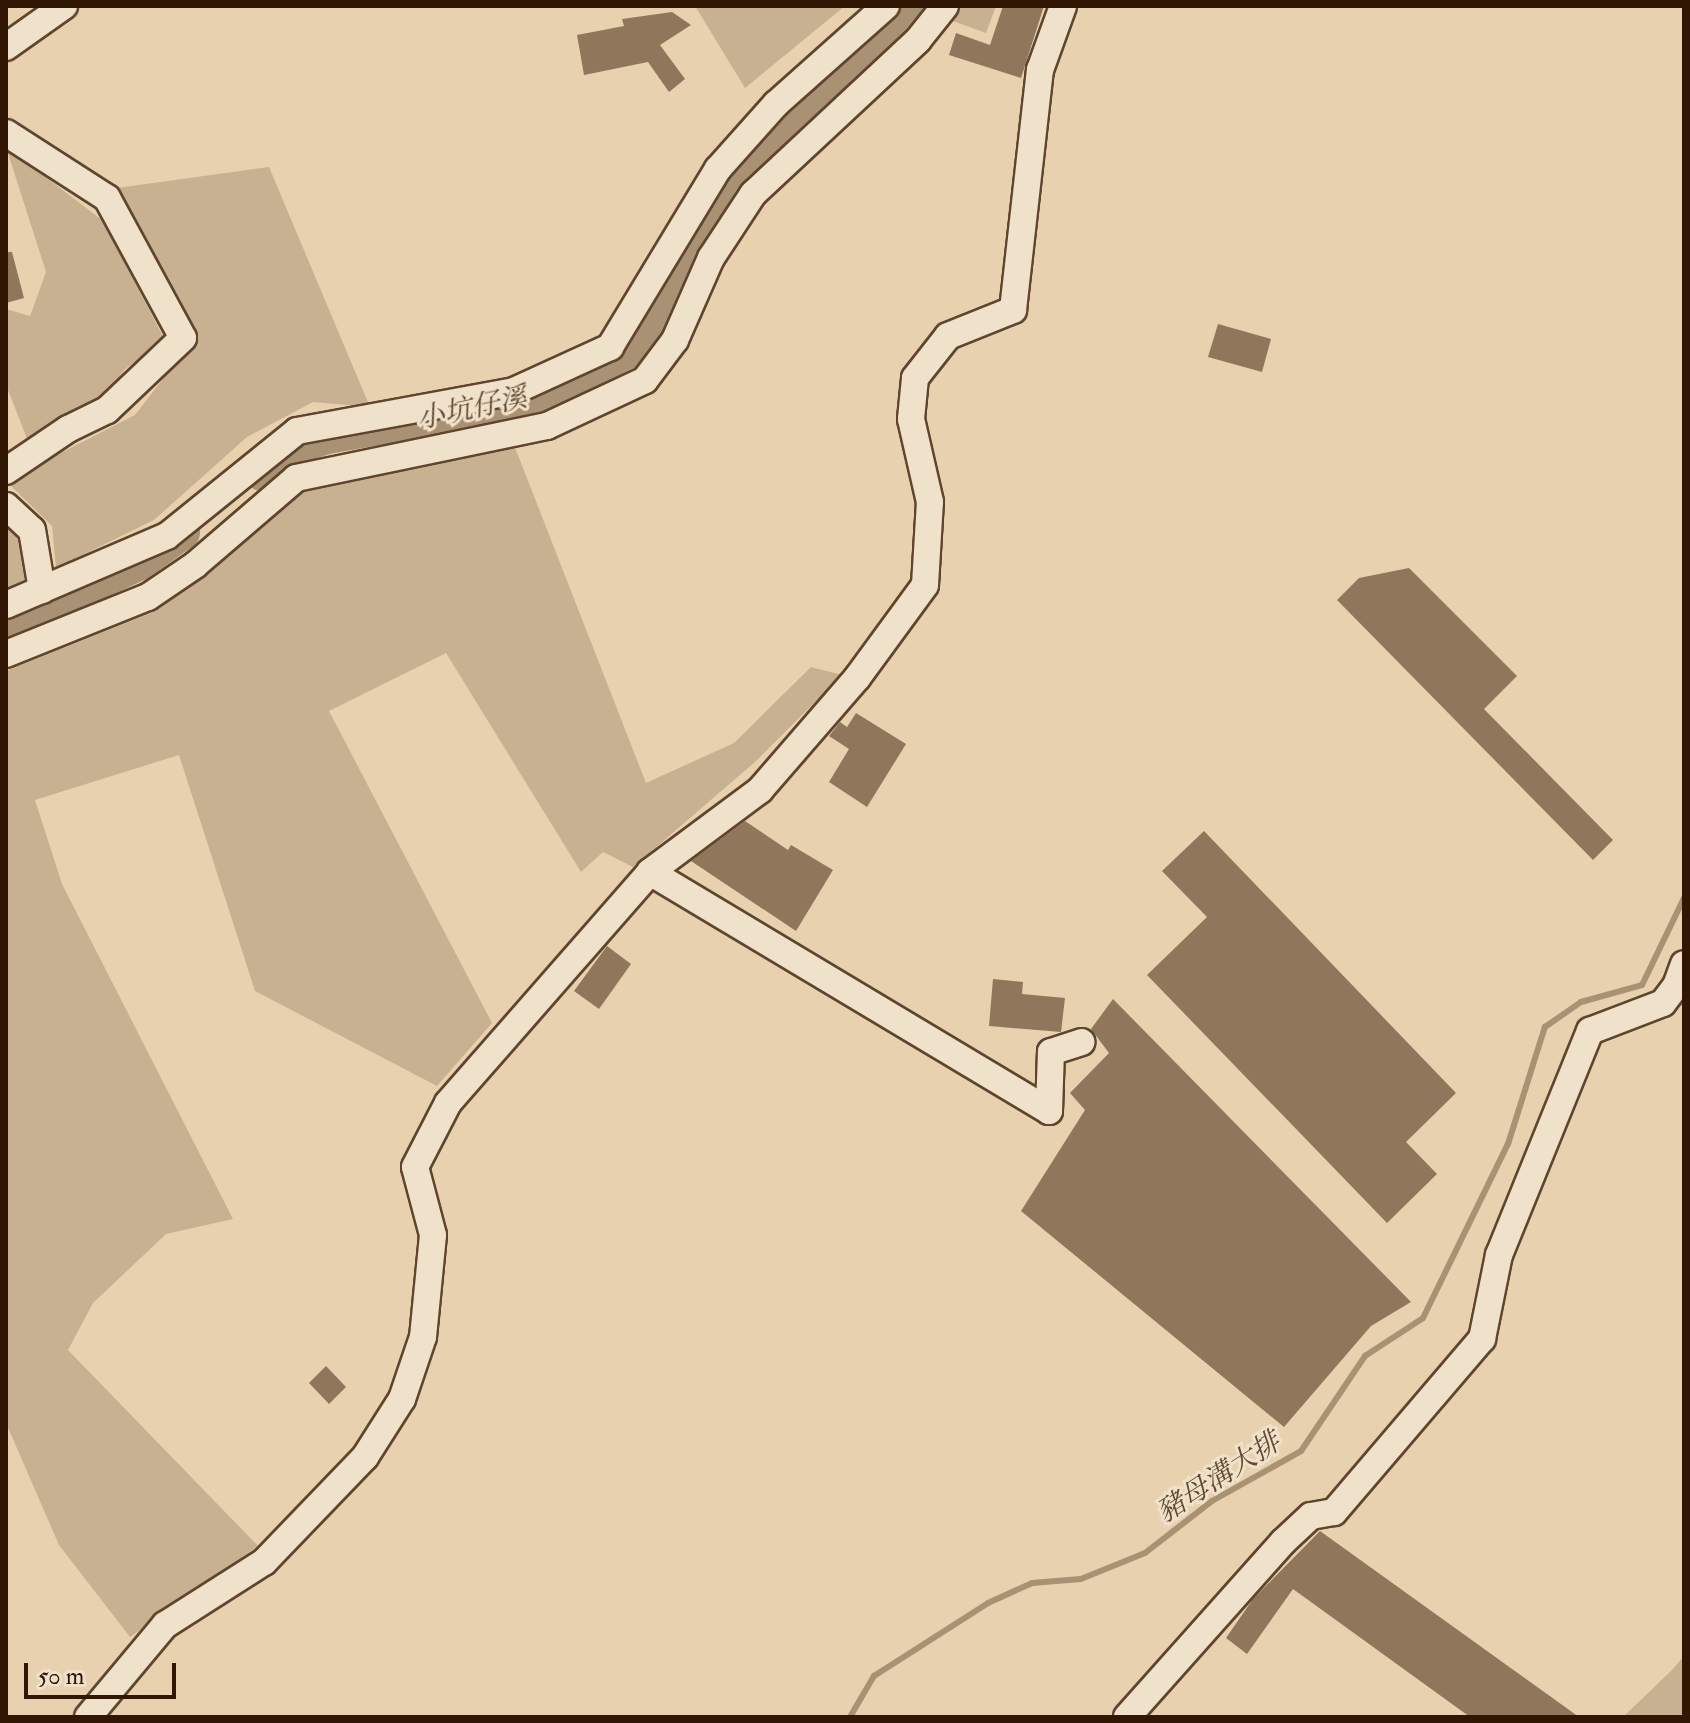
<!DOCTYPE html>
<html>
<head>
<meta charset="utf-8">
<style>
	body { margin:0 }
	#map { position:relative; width:1690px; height:1723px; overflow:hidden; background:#e7d1ae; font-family:"IM FELL Double Pica","Noto Serif TC",serif }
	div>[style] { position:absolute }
	.green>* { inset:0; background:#c8b191 }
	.stream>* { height:6px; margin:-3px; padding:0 3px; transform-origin:3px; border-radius:3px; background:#a99174 }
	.river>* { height:36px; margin:-18px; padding:0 18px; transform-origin:18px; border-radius:18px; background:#a99174 }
	.building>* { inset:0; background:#90775c }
	.roads { filter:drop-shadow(2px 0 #5f452e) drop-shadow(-2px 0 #5f452e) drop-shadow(0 2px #5f452e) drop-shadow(0 -2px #5f452e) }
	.minor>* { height:26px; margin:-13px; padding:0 13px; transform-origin:13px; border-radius:13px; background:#efe1ca }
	span { translate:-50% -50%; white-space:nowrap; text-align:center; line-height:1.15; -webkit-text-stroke:6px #efe1ca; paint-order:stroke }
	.water-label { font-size:28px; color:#624731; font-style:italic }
	.frame { position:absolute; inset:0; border:8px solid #321604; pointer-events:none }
	.scale { position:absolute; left:24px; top:1663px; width:152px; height:36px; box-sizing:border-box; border:4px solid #321604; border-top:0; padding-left:10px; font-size:24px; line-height:28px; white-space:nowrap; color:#321604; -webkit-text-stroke:6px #efe1ca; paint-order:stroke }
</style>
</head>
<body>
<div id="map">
	<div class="green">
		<i style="clip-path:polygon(695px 6px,845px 6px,745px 88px)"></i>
		<i style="clip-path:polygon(961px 6px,996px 6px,986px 33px,950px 20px)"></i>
		<i style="clip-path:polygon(6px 147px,102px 220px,165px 340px,125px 369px,99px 404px,67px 414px,28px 441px,6px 385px,6px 309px,30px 316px,46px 272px)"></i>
		<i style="clip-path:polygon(269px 167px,370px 407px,313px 402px,247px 437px,154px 520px,56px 568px,52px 526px,6px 481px,135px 415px,197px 335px,117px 188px)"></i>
		<i style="clip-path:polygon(514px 445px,646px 783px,734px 743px,811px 667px,842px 675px,755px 762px,633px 867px,603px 852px,581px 872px,446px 653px,329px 711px,492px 1023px,437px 1086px,255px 991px,179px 755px,35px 800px,62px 884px,233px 1219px,166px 1234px,93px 1303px,68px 1350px,258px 1546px,130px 1637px,59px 1545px,6px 1423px,6px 671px,153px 612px,309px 488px)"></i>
		<i style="clip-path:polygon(6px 528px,23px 543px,25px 586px,6px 595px)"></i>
		<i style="clip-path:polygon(1684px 1656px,1684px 1717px,1623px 1717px,1672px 1670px)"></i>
	</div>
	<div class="stream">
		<i style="left:850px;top:1717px;width:48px;rotate:-59.7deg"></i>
		<i style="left:874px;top:1676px;width:135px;rotate:-32.6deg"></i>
		<i style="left:988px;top:1603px;width:48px;rotate:-24.4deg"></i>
		<i style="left:1032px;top:1583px;width:49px;rotate:-4.7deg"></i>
		<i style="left:1081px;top:1579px;width:69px;rotate:-22.1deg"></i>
		<i style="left:1145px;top:1553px;width:85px;rotate:-37.8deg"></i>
		<i style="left:1212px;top:1501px;width:102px;rotate:-29.3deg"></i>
		<i style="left:1301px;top:1451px;width:115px;rotate:-56deg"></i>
		<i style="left:1365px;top:1356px;width:69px;rotate:-33.2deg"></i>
		<i style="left:1423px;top:1318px;width:194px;rotate:-64deg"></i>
		<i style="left:1508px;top:1144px;width:123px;rotate:-72.5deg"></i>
		<i style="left:1545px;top:1027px;width:44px;rotate:-34.8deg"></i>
		<i style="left:1581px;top:1002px;width:63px;rotate:-15.6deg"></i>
		<i style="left:1642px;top:985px;width:97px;rotate:-64.2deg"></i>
	</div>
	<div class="river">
		<i style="left:262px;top:473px;width:38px;rotate:-42deg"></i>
		<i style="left:290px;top:448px;width:39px;rotate:-18deg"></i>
		<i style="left:327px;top:436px;width:204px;rotate:-9.9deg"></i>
		<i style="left:528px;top:401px;width:111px;rotate:-26.8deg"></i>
		<i style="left:627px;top:351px;width:55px;rotate:-50.2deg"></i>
		<i style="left:662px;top:309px;width:133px;rotate:-63.6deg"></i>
		<i style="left:721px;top:190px;width:91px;rotate:-48.6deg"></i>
		<i style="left:781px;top:122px;width:173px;rotate:-42.2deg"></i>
		<i style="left:6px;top:624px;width:145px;rotate:-24.8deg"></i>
		<i style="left:138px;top:563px;width:54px;rotate:-35.2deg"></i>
	</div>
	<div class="building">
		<i style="clip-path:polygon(1003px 6px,1044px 6px,1021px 78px,949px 55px,956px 33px,990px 45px)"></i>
		<i style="clip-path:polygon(672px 12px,691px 25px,660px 45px,685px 79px,669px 92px,648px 62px,584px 75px,577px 35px,624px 26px,622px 19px)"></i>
		<i style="clip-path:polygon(6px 252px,12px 252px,24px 298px,6px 303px)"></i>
		<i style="clip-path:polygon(1218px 324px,1271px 339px,1262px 372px,1208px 357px)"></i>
		<i style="clip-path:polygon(1409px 568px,1517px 676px,1484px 709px,1613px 840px,1593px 860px,1337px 600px,1359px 578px)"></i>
		<i style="clip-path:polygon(856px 713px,906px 744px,867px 807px,829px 782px,849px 749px,829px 736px,840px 722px,847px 727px)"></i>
		<i style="clip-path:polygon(745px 821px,788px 850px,791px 845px,833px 870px,796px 931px,691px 861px)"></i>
		<i style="clip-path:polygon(1204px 831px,1456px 1093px,1406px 1142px,1437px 1174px,1387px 1223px,1147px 975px,1207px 917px,1162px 871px)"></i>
		<i style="clip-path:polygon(607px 946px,631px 964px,599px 1009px,574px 991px)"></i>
		<i style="clip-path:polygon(993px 979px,1023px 982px,1022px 994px,1065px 998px,1061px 1032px,989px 1026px)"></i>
		<i style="clip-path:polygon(1113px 999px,1411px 1302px,1371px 1326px,1284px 1427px,1021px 1211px,1085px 1110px,1070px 1093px,1109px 1053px,1091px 1029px)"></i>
		<i style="clip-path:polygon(326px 1366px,346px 1387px,329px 1404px,309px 1383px)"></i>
		<i style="clip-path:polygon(1320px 1531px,1579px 1717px,1470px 1717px,1293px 1589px,1247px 1654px,1226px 1638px,1253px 1599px)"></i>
	</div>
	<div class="roads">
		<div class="minor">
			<i style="left:6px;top:47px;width:71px;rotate:-35.3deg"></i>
			<i style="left:6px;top:133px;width:120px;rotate:32.8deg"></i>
			<i style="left:107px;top:198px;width:159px;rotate:61.5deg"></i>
			<i style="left:183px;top:338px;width:105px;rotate:136.5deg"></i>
			<i style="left:107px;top:410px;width:43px;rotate:154deg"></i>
			<i style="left:68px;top:429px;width:75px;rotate:145.9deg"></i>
			<i style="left:6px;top:506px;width:35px;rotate:43deg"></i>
			<i style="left:32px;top:530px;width:61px;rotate:80.5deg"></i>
			<i style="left:6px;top:605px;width:175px;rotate:-23.2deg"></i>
			<i style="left:167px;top:536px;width:167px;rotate:-38.9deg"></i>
			<i style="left:297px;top:431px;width:221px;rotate:-10.4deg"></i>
			<i style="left:514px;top:391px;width:106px;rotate:-24.6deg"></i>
			<i style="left:610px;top:347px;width:208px;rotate:-58.8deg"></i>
			<i style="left:718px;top:169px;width:87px;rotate:-48.3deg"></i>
			<i style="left:776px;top:104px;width:147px;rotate:-41.7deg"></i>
			<i style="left:6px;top:654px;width:153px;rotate:-21.9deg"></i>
			<i style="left:148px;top:597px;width:57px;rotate:-34.2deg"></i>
			<i style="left:195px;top:565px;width:133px;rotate:-40.7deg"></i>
			<i style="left:296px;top:478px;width:256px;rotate:-11.7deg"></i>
			<i style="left:547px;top:426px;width:108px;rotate:-25.1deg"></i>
			<i style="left:645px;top:380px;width:50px;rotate:-53.1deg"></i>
			<i style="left:675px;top:340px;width:90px;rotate:-66.3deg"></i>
			<i style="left:711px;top:258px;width:77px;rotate:-56.7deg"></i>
			<i style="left:753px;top:194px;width:226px;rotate:-43deg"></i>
			<i style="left:918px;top:40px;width:43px;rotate:-51.5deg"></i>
			<i style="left:650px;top:872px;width:465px;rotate:30.9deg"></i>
			<i style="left:1049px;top:1111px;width:59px;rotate:-88.1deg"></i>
			<i style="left:1051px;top:1052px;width:32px;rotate:-18deg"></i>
			<i style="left:88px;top:1717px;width:120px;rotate:-50.1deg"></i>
			<i style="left:165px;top:1625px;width:117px;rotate:-32.5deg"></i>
			<i style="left:264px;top:1562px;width:146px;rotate:-46.1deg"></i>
			<i style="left:365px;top:1457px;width:69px;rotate:-57.5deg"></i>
			<i style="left:402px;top:1399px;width:65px;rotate:-71.3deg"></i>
			<i style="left:423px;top:1337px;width:102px;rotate:-84.4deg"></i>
			<i style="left:433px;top:1235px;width:70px;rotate:-104.8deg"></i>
			<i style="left:415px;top:1167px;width:72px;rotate:-62.7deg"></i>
			<i style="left:448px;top:1103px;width:307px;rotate:-48.8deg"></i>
			<i style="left:650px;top:872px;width:137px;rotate:-36.7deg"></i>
			<i style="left:760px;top:790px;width:148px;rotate:-49.1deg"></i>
			<i style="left:857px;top:678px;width:115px;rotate:-53.8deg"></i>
			<i style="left:925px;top:585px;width:83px;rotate:-86.6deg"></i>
			<i style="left:930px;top:502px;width:85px;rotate:-102.9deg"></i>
			<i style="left:911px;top:419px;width:41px;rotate:-84.4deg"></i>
			<i style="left:915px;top:378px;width:53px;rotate:-51.8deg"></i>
			<i style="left:948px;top:336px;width:70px;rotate:-21.8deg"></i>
			<i style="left:1013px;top:310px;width:242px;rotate:-83.6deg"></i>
			<i style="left:1040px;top:70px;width:68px;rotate:-70.2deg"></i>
			<i style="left:1127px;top:1717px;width:234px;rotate:-48.3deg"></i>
			<i style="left:1283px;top:1542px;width:38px;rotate:-43deg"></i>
			<i style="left:1311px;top:1516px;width:23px;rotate:-10deg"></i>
			<i style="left:1334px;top:1512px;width:228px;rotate:-49.5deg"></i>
			<i style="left:1482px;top:1339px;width:86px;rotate:-78.6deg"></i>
			<i style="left:1499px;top:1255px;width:242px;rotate:-67.9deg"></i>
			<i style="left:1590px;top:1031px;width:78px;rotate:-21deg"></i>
			<i style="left:1663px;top:1003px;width:21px;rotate:-53deg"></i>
			<i style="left:1676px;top:986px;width:23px;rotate:-70deg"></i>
		</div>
	</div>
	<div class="water-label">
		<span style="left:472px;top:409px;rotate:-12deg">小坑仔溪</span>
		<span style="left:1219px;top:1478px;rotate:-33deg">豬母溝大排</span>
	</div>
	<div class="frame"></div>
	<div class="scale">50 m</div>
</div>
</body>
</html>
